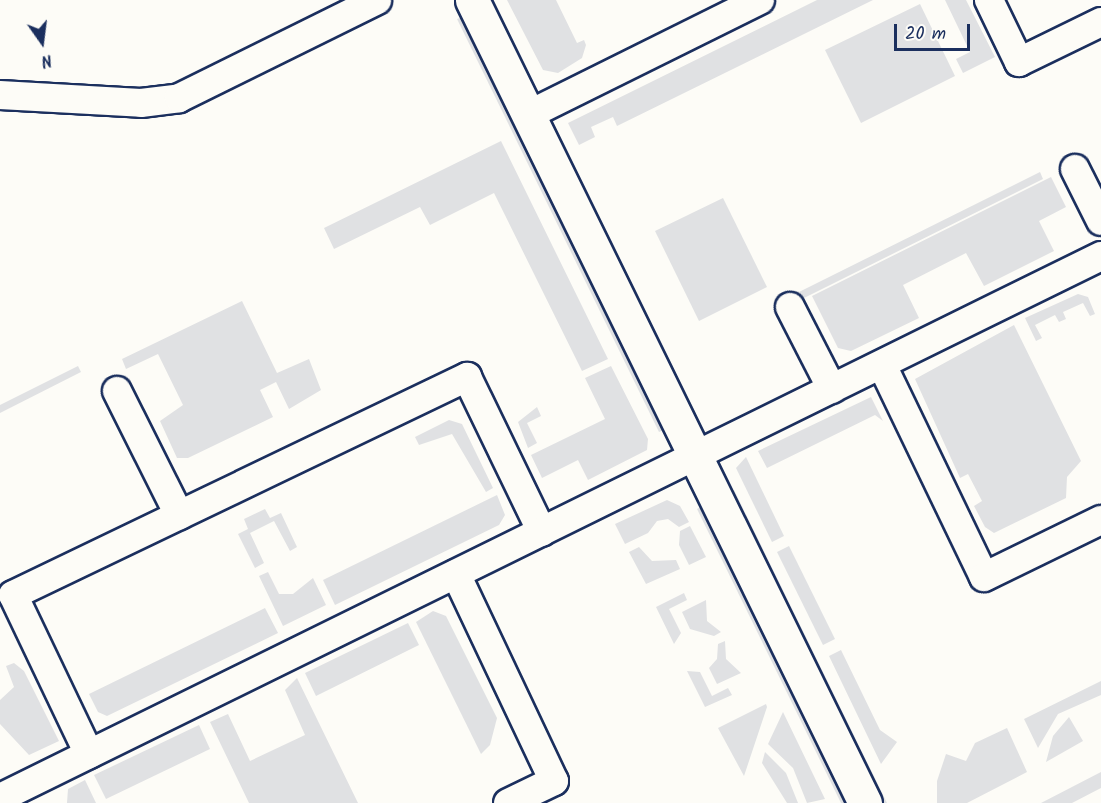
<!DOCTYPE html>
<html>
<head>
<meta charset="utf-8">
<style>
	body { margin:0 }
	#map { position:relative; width:1101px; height:803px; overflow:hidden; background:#fdfcf7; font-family:Kalam,sans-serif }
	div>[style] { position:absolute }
	.green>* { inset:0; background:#e0e1e3 }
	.roads { filter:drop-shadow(2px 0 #1b2f5e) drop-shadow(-2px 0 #1b2f5e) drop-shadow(0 2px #1b2f5e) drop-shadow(0 -2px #1b2f5e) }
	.street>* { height:28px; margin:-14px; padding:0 14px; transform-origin:14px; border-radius:14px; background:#fdfcf7 }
	.secondary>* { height:33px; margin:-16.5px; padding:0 16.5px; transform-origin:16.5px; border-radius:16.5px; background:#fdfcf7 }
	span { translate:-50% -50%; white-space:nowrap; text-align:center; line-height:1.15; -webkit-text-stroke:6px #fdfcf7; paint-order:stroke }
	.north { position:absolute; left:12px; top:12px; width:60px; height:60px; -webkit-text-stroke:4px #fdfcf7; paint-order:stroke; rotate:166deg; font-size:16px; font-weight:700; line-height:24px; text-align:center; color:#1b2f5e }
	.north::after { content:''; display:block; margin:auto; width:21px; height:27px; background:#1b2f5e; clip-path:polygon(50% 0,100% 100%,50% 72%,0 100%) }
	.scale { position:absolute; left:894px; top:24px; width:76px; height:27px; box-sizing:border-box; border:3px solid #1b2f5e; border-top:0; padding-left:8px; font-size:18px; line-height:21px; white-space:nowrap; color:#1b2f5e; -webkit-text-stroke:4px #fdfcf7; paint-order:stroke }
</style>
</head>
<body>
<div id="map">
	<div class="green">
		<i style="clip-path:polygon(507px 0,556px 0,577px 43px,584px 40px,586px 45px,582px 58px,558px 73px,543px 70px)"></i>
		<i style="clip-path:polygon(817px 0,873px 0,617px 126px,613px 117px,591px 127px,595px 137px,579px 145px,568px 123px)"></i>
		<i style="clip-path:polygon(945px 0,966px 0,995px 57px,963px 73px,956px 59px,970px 52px)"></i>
		<i style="clip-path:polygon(920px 4px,955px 76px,861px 123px,825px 50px)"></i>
		<i style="clip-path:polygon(462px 17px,664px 430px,659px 432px,457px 19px)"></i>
		<i style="clip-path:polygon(560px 138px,696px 414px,691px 417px,555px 140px)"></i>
		<i style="clip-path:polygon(501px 141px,608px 359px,582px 371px,494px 193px,430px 225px,420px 207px,334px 249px,324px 228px)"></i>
		<i style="clip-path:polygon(1040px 172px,1043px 179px,802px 299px,799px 292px)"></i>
		<i style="clip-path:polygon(1051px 177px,1066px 207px,1039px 221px,1054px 251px,984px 286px,966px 253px,903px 285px,919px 318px,851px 351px,838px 348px,812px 296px)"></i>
		<i style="clip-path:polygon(723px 198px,767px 287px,699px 321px,655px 231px)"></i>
		<i style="clip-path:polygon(1078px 294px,1088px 297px,1095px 314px,1090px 316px,1083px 303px,1063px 312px,1066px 319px,1059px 322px,1055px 315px,1035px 325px,1042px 338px,1036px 341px,1025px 318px)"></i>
		<i style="clip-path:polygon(242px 301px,277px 373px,309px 359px,321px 390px,289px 409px,276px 382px,260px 390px,273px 417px,188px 458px,177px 458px,160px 421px,183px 405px,158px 354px,126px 369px,122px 359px)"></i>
		<i style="clip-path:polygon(1014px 325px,1081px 461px,1067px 477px,1066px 498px,994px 533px,985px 527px,974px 506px,982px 501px,968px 474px,960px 478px,915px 379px)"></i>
		<i style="clip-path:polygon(78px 366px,81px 372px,0 413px,0 405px)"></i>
		<i style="clip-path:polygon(611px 366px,648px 439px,647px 450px,588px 480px,578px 460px,542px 478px,531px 455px,605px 419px,585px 378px)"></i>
		<i style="clip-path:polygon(871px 397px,883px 421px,875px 415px,767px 468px,758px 451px)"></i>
		<i style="clip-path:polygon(537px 407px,541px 416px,527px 423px,537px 443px,528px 448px,518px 422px)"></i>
		<i style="clip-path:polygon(449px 420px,462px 424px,493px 488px,486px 492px,452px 434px,419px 445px,415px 437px)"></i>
		<i style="clip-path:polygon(746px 457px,784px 536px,772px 542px,736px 468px)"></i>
		<i style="clip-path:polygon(734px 490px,887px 803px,881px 803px,729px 493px)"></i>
		<i style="clip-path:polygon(497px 495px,505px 515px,499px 525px,335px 605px,323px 580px)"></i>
		<i style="clip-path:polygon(667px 500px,680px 506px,689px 522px,679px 527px,668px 519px,657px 521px,648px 533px,625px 544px,615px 524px)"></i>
		<i style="clip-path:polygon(702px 506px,848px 803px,841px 803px,697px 509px)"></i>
		<i style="clip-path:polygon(265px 509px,270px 518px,281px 513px,297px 547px,290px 551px,274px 521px,250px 533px,264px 563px,255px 568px,238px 534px,248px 529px,244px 519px)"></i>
		<i style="clip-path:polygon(690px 526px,706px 557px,689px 565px,679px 545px,680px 531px)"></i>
		<i style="clip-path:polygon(789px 546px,835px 639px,823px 645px,777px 552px)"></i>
		<i style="clip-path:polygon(639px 547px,652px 561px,676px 560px,680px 569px,646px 584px,629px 552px)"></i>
		<i style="clip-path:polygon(268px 572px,279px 594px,293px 594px,313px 578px,326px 605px,283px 626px,259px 576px)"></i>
		<i style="clip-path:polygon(684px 593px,687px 600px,669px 609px,681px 633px,674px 644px,656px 607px)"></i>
		<i style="clip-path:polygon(706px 600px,707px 621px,721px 632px,714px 636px,690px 629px,682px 612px)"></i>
		<i style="clip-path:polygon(265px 608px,278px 633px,107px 716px,98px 712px,89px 694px)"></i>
		<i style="clip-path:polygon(433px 611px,446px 616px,497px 718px,490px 745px,481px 754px,416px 622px)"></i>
		<i style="clip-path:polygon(408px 623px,419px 645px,316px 696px,305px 673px)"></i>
		<i style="clip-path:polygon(725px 641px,726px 659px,741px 673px,717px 684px,709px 668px,717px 659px,718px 644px)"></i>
		<i style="clip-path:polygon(841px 650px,880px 730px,897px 742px,881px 764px,829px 656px)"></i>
		<i style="clip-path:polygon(14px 663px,24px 671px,59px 741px,29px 755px,0 724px,0 700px,14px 687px,6px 666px)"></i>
		<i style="clip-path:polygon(687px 671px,700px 672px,712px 696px,728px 688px,732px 695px,705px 707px)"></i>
		<i style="clip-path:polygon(297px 678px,358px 803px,249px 803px,210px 722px,228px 714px,250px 761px,305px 735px,285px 690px)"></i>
		<i style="clip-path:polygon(1101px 681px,1101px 695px,1058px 714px,1038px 748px,1024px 719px)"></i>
		<i style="clip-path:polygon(766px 704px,767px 707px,744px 776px,718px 728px)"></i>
		<i style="clip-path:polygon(783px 712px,825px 799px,807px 803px,793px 768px,768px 744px)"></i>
		<i style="clip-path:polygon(1069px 717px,1083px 741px,1046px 762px,1053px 736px)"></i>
		<i style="clip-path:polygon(199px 725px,210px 749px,106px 799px,94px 775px)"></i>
		<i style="clip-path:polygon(1007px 728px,1027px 772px,967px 803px,937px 803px,937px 781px,946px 754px,966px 761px,975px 743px)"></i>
		<i style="clip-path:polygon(765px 752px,786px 773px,798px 803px,787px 803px,762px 763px)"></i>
		<i style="clip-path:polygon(1101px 772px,1101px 788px,1072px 803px,1041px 803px)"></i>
		<i style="clip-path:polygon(85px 780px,96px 803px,67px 803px,68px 789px)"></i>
	</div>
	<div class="roads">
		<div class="street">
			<i style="left:989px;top:0;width:69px;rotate:64.2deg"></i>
			<i style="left:1019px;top:62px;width:91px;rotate:-26deg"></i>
			<i style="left:0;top:95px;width:141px;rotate:3.2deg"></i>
			<i style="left:141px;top:103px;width:38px;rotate:-7deg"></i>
			<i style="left:179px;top:98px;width:221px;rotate:-26.3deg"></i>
			<i style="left:528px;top:115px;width:259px;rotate:-26.4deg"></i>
			<i style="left:1075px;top:169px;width:58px;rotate:63.4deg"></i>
			<i style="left:790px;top:307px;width:92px;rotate:62.9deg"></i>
			<i style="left:882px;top:365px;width:235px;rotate:64.3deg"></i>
			<i style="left:984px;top:577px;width:130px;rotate:-26deg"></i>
			<i style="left:117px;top:391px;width:139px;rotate:63.4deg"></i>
			<i style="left:456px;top:574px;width:229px;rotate:64.7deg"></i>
			<i style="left:554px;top:781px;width:51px;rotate:154.4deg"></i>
			<i style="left:89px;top:754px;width:176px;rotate:-115.5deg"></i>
			<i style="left:13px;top:595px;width:504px;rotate:-25.65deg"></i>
			<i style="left:467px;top:377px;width:172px;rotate:64.2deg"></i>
			<i style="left:0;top:798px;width:1227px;rotate:-26.21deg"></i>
		</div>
		<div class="secondary">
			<i style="left:472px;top:0;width:894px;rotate:63.92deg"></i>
		</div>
	</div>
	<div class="north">N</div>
	<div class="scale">20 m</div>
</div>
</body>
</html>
